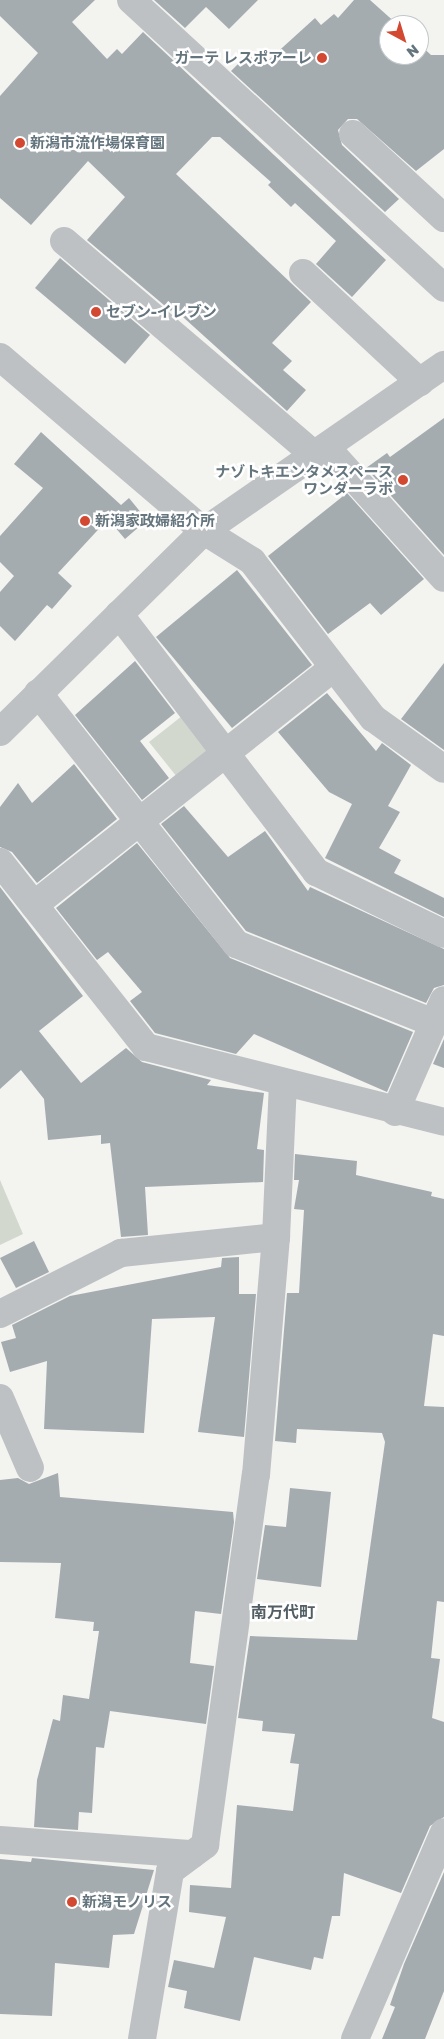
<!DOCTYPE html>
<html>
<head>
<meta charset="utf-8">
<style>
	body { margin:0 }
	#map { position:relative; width:444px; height:2039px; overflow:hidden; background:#f3f3f0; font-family:"Golos Text","Noto Sans JP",sans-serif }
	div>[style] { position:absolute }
	.green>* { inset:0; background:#d3d8cf }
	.building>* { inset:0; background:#a5acb0 }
	.minor>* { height:28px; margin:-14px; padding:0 14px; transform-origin:14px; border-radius:14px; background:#bdc1c4 }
	.dots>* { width:14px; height:14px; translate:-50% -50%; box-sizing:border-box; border:2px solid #fff; border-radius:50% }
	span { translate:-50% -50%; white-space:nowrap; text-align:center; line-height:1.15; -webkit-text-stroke:5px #fff; paint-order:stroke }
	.poi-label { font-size:15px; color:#65757e; font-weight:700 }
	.right { translate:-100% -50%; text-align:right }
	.left { translate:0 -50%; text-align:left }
	.neighbourhood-label { font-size:16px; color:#525e64; font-weight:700 }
	.north { position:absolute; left:379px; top:15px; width:50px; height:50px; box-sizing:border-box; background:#fff; border:1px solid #c1c8cb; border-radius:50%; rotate:141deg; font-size:14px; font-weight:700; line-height:20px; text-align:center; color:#65757e }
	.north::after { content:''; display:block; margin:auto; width:18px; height:22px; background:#d24831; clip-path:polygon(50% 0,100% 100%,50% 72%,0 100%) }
</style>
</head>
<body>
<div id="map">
	<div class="green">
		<i style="clip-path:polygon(182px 716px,210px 751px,177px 777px,149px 742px)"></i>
		<i style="clip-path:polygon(0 1180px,23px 1234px,0 1245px)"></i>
	</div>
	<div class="building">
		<i style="clip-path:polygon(0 0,95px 0,72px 22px,107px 59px,117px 49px,122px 54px,143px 32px,386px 260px,352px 297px,316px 264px,336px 241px,295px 203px,291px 207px,268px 185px,271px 182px,220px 137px,212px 137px,176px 174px,311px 302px,272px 343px,292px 361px,283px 370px,306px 390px,287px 411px,173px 308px,171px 311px,87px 240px,125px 197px,88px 161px,31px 225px,0 198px,0 96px,38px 53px,0 16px)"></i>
		<i style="clip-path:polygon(154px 0,258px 0,229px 29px,206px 7px,185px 28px)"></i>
		<i style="clip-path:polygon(354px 0,370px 0,398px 25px,389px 25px,389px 55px,419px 55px,419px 44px,431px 55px,444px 55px,444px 149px,416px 171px,357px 119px,348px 119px,338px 130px,342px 145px,399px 199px,385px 212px,231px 71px,248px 54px,261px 67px,315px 18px,321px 25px,334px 14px,338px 18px)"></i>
		<i style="clip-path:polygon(60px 258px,150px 335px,125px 364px,35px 288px)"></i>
		<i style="clip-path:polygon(444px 418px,444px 555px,366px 468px,387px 453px,390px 457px)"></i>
		<i style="clip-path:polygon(41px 432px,121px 505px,129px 498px,147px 520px,125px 539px,108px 519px,58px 573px,72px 586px,52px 609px,47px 605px,15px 641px,0 626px,0 592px,14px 576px,0 562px,0 536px,43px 488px,14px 464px)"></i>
		<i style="clip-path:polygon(347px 493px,424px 579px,381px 615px,370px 603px,328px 634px,268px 556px)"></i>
		<i style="clip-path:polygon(237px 570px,312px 665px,232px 728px,156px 637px)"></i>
		<i style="clip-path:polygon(135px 661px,175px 713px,140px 741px,169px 778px,142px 800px,75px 715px)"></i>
		<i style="clip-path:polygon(444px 663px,444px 750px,401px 719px)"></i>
		<i style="clip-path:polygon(327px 693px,376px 751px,382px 743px,411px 765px,388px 806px,400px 812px,379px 848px,401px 860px,394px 873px,444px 898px,444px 917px,325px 858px,352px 804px,329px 792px,278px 732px)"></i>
		<i style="clip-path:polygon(74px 764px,117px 819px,37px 883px,12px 852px,0 847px,0 807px,18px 783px,32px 803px)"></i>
		<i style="clip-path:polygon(184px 806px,228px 857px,265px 831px,308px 891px,310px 887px,444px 949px,444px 985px,434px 988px,426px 1003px,246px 931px,161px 824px)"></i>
		<i style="clip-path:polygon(137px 843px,230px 958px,413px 1032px,387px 1092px,254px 1034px,236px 1054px,155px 1033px,130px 1001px,142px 992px,108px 952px,97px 960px,56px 908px)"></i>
		<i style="clip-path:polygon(0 887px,83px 996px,39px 1031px,81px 1083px,126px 1048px,142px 1062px,211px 1080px,207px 1085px,264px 1093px,257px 1149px,264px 1150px,263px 1182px,145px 1187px,148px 1235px,121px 1237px,110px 1143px,101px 1144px,101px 1135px,48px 1140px,44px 1099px,21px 1070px,0 1089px)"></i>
		<i style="clip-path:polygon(444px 1039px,444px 1068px,433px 1064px)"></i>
		<i style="clip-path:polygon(295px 1154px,357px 1161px,356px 1175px,432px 1192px,431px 1196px,444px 1199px,444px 1336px,433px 1334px,424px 1406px,444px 1407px,444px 1602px,437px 1601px,431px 1658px,440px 1659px,432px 1718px,444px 1722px,444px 1817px,430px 1826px,401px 1893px,344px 1873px,340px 1916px,332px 1916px,323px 1959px,314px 1957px,311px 1970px,254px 1957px,240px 2021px,184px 2008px,187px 1991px,168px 1987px,174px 1960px,214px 1968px,226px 1917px,189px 1912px,190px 1885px,231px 1888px,237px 1805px,293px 1811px,299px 1764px,290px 1763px,295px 1734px,262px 1731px,263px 1721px,238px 1718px,250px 1636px,357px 1640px,385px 1442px,382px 1433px,297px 1429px,296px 1443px,275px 1441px,287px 1293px,299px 1293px,304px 1210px,294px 1209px,299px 1180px,294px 1180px)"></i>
		<i style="clip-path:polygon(34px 1241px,49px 1272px,16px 1288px,0 1258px)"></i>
		<i style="clip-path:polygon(239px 1257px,239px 1294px,256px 1294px,244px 1437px,198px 1432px,215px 1317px,152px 1319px,144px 1433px,44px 1429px,47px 1361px,10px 1372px,1px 1342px,16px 1338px,12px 1325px,70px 1296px,221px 1267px,222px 1258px)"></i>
		<i style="clip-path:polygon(58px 1473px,60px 1497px,233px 1512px,234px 1522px,221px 1614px,195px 1611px,190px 1663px,214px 1666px,206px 1724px,110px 1711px,104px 1748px,96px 1747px,92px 1813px,79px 1812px,78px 1830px,34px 1827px,37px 1780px,53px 1719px,60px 1721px,63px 1695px,89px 1699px,99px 1631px,93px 1631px,94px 1622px,55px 1618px,61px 1563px,0 1562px,0 1480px,18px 1478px,29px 1484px)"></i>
		<i style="clip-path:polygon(290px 1488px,331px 1492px,321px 1587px,257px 1579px,265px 1525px,286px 1527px)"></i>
		<i style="clip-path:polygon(32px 1858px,154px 1870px,134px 1934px,113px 1935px,109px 1968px,55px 1963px,52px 2016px,0 2014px,0 1859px,31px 1862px)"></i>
		<i style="clip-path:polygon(444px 1872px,444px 1991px,425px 2039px,382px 2039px,395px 2007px,390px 2005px,404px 1964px)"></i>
	</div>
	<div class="minor">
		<i style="left:131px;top:0;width:425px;rotate:42.6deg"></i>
		<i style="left:353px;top:134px;width:124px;rotate:42.7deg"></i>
		<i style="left:64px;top:241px;width:330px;rotate:40.5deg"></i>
		<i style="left:303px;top:273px;width:160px;rotate:43deg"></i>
		<i style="left:0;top:357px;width:268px;rotate:40.5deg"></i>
		<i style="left:204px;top:531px;width:57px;rotate:32deg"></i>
		<i style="left:252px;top:561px;width:198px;rotate:52.4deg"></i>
		<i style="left:373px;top:718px;width:87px;rotate:35.7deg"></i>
		<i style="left:326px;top:447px;width:176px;rotate:48deg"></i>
		<i style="left:119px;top:614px;width:325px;rotate:52.6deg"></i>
		<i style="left:316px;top:872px;width:142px;rotate:25.8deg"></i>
		<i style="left:38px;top:693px;width:320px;rotate:51.7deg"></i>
		<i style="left:236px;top:944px;width:213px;rotate:21.8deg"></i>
		<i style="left:0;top:732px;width:286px;rotate:-44.6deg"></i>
		<i style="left:204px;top:531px;width:292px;rotate:-34.7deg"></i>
		<i style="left:0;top:862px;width:236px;rotate:51.7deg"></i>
		<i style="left:146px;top:1047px;width:307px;rotate:14.1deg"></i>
		<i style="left:34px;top:905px;width:382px;rotate:-38.4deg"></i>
		<i style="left:395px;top:1112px;width:122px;rotate:-66.4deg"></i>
		<i style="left:0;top:1314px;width:136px;rotate:-26.8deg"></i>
		<i style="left:121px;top:1253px;width:156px;rotate:-5.9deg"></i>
		<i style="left:0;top:1398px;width:76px;rotate:66.8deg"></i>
		<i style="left:0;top:1840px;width:193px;rotate:4.2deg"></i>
		<i style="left:142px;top:2039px;width:170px;rotate:-80.5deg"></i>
		<i style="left:170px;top:1871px;width:44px;rotate:-36.6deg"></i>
		<i style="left:205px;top:1845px;width:373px;rotate:-82.2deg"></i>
		<i style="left:256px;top:1475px;width:239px;rotate:-85.2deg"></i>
		<i style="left:276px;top:1237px;width:155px;rotate:-87.4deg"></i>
		<i style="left:355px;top:2039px;width:225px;rotate:-66.7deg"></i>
	</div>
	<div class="dots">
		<i style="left:322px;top:58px;background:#d24831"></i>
		<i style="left:20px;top:143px;background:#d24831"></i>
		<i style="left:96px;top:312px;background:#d24831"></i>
		<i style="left:403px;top:480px;background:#d24831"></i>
		<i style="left:85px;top:521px;background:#d24831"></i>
		<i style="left:72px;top:1902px;background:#d24831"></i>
	</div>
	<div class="poi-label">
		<span class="right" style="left:312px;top:58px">ガーテ レスポアーレ</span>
		<span class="left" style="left:30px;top:143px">新潟市流作場保育園</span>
		<span class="left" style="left:106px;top:312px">セブン-イレブン</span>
		<span class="right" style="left:393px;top:480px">ナゾトキエンタメスペース<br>ワンダーラボ</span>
		<span class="left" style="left:95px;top:521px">新潟家政婦紹介所</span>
		<span class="left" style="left:82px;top:1902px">新潟モノリス</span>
	</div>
	<div class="neighbourhood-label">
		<span style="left:283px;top:1612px">南万代町</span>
	</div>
	<div class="north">N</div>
</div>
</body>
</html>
